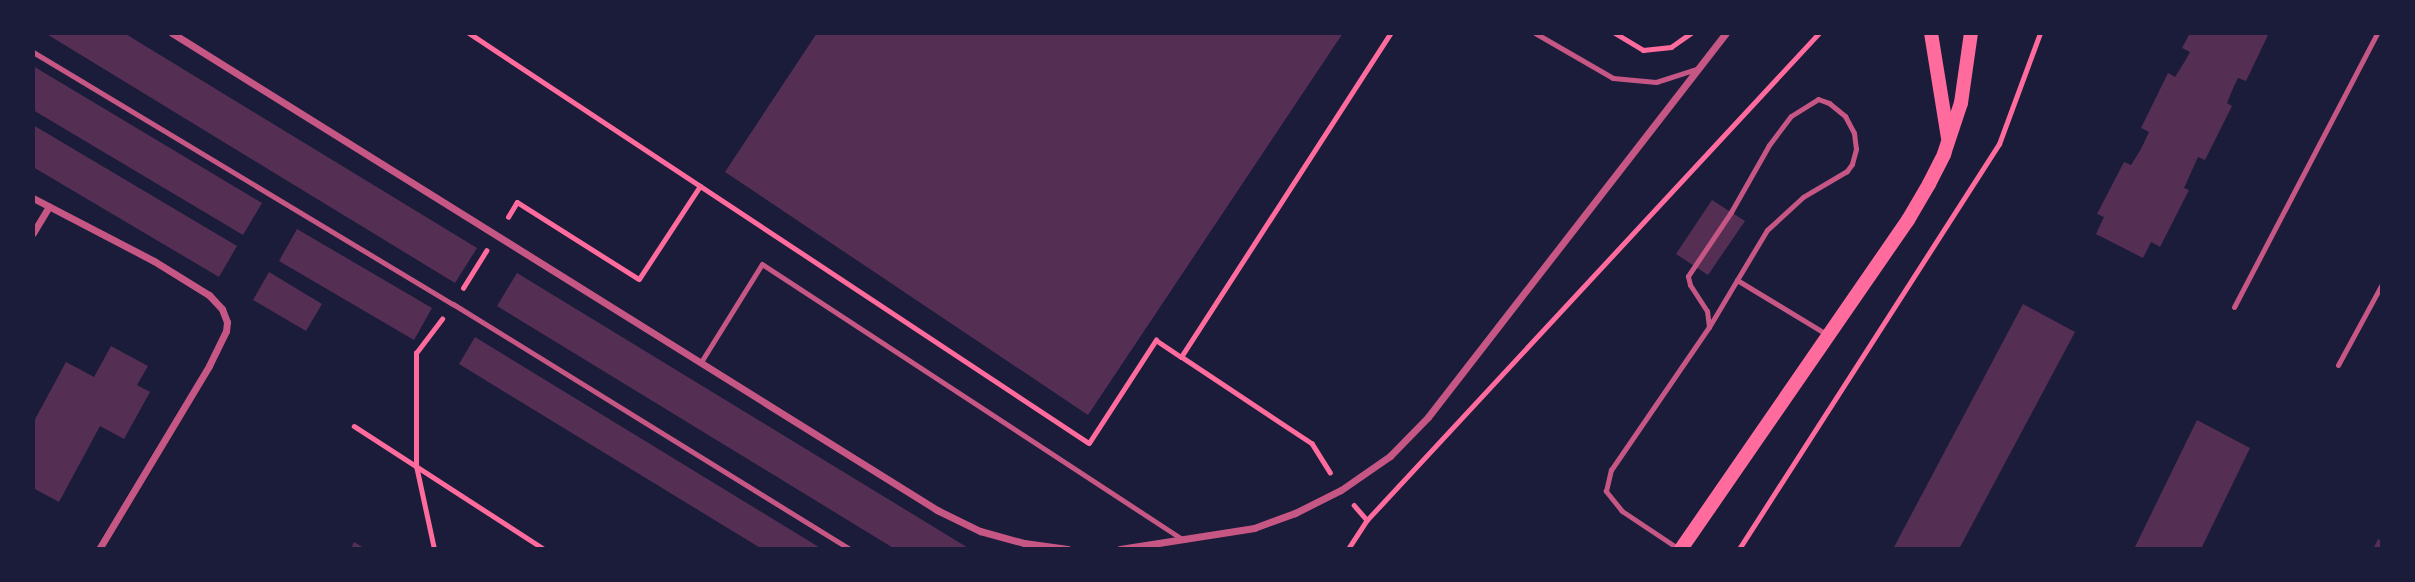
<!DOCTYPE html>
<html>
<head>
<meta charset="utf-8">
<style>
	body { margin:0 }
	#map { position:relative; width:2415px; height:582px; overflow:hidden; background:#1b1b3a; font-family:"Open Sans",sans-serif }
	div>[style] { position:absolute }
	.building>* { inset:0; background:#542f53 }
	.path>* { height:4.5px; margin:-2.25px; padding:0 2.25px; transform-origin:2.25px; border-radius:2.25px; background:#ff6b9d }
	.service>* { height:5px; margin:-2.5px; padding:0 2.5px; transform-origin:2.5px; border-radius:2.5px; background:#c65784 }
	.minor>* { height:7px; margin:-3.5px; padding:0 3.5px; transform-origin:3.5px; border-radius:3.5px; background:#c65784 }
	.secondary>* { height:14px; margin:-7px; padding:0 7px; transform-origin:7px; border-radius:7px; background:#ff6b9d }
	span { translate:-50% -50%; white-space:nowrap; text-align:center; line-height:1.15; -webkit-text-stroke:6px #1b1b3a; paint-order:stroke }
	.frame { position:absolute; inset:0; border:35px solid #1b1b3a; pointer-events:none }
</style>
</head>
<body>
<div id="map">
	<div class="building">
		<i style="clip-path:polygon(45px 33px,124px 33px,477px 248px,455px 283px)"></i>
		<i style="clip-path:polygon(817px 33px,1343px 33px,1088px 415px,725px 172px)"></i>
		<i style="clip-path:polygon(2190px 33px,2269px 33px,2246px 81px,2238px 78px,2234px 86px,2227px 103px,2232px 106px,2205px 160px,2198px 157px,2184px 188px,2189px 190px,2160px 247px,2151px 242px,2143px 258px,2096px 234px,2104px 217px,2097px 214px,2124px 162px,2131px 165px,2141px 149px,2149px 132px,2141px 128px,2168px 73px,2175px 77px,2185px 61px,2190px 52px,2182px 48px)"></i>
		<i style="clip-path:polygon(33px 66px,262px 203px,243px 235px,33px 110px)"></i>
		<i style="clip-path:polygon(33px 125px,237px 246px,219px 277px,33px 167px)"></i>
		<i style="clip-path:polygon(1712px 200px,1745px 221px,1708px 275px,1676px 254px)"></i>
		<i style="clip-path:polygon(297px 229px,432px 308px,414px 340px,279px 261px)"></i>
		<i style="clip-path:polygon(269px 272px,322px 304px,306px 331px,253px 300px)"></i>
		<i style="clip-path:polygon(517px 273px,970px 549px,895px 549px,497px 306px)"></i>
		<i style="clip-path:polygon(2023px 304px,2075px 332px,1959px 549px,1893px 549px)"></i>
		<i style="clip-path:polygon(475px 337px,822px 549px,762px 549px,459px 364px)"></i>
		<i style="clip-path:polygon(111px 346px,148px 366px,137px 385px,150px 392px,124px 439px,100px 426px,59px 502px,33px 488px,33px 423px,66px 362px,94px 377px)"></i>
		<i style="clip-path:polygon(2197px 420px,2250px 448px,2201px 549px,2134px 549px)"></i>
		<i style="clip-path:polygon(2378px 539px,2382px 541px,2382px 549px,2373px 549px)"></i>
		<i style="clip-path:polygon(354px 542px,366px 549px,351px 549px)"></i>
	</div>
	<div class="path">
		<i style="left:469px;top:33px;width:743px;rotate:33.48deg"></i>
		<i style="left:1089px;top:443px;width:123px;rotate:-57deg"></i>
		<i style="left:1156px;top:340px;width:30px;rotate:34deg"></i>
		<i style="left:1615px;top:33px;width:33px;rotate:31deg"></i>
		<i style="left:1643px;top:50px;width:28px;rotate:-6deg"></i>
		<i style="left:1671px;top:47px;width:24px;rotate:-35deg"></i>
		<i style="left:508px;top:217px;width:17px;rotate:-59deg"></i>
		<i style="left:517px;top:202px;width:144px;rotate:32.3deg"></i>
		<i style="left:639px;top:279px;width:111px;rotate:-56.7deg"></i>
		<i style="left:463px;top:288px;width:44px;rotate:-58.1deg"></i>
		<i style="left:354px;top:426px;width:226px;rotate:32.9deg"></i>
		<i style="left:1330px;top:473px;width:34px;rotate:-122deg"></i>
		<i style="left:1312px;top:444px;width:157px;rotate:-146.4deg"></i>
		<i style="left:1181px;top:357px;width:386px;rotate:-57.1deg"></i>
		<i style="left:1354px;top:505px;width:20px;rotate:49deg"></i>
		<i style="left:434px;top:549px;width:85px;rotate:-102.2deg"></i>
		<i style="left:416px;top:466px;width:113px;rotate:-90deg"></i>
		<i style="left:416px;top:353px;width:43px;rotate:-52.6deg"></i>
		<i style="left:1348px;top:549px;width:35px;rotate:-57deg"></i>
		<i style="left:1367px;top:520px;width:664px;rotate:-47.13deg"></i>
		<i style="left:1739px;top:549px;width:481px;rotate:-57.3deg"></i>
		<i style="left:1999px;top:144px;width:118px;rotate:-69.7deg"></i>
	</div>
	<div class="service">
		<i style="left:1535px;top:33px;width:90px;rotate:30deg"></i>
		<i style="left:1613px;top:78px;width:43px;rotate:5.3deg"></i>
		<i style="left:1656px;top:82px;width:42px;rotate:-18deg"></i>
		<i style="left:33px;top:52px;width:490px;rotate:31deg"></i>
		<i style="left:453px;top:304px;width:467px;rotate:31.7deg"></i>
		<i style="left:2234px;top:307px;width:309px;rotate:-62.4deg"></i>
		<i style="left:1709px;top:327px;width:16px;rotate:-97deg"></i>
		<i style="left:1707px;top:311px;width:31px;rotate:-123deg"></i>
		<i style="left:1690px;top:285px;width:9px;rotate:-103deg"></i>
		<i style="left:1688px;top:276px;width:77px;rotate:-56.1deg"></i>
		<i style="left:1731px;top:212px;width:77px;rotate:-60.4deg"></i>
		<i style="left:1769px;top:145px;width:36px;rotate:-53deg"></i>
		<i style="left:1791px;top:116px;width:32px;rotate:-32deg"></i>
		<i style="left:1818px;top:99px;width:12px;rotate:20deg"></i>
		<i style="left:1829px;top:103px;width:21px;rotate:39deg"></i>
		<i style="left:1845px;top:116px;width:19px;rotate:62deg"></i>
		<i style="left:1854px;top:133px;width:16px;rotate:83deg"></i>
		<i style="left:1856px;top:149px;width:16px;rotate:105deg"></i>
		<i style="left:1852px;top:164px;width:9px;rotate:126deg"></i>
		<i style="left:1847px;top:171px;width:51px;rotate:149.4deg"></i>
		<i style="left:1803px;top:197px;width:49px;rotate:137.5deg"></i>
		<i style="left:1767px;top:230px;width:58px;rotate:121deg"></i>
		<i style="left:701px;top:362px;width:115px;rotate:-58.1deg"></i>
		<i style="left:762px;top:264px;width:502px;rotate:33.22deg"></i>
		<i style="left:2338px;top:365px;width:92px;rotate:-61.5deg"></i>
		<i style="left:1679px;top:549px;width:69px;rotate:-146.3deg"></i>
		<i style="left:1622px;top:511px;width:26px;rotate:-129deg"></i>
		<i style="left:1606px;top:491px;width:22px;rotate:-77deg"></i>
		<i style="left:1611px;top:470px;width:173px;rotate:-55.6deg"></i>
		<i style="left:1709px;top:327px;width:55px;rotate:-59.2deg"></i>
		<i style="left:1737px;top:280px;width:104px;rotate:31.2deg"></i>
	</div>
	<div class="minor">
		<i style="left:172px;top:33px;width:902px;rotate:31.94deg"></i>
		<i style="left:937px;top:510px;width:48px;rotate:26deg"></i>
		<i style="left:980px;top:531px;width:46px;rotate:15.3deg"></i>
		<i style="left:1024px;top:543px;width:44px;rotate:7.8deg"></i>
		<i style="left:33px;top:198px;width:136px;rotate:27.5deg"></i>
		<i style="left:154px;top:261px;width:65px;rotate:31.7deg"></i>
		<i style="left:209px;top:295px;width:19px;rotate:47deg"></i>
		<i style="left:222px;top:309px;width:14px;rotate:69deg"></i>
		<i style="left:227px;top:322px;width:9px;rotate:96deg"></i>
		<i style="left:226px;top:331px;width:39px;rotate:116deg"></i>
		<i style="left:209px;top:366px;width:214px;rotate:121deg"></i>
		<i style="left:33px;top:233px;width:31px;rotate:-59deg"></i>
		<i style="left:1120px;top:549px;width:136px;rotate:-8.9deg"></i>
		<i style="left:1254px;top:528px;width:44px;rotate:-20.1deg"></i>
		<i style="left:1295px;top:513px;width:51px;rotate:-26.6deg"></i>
		<i style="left:1341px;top:490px;width:60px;rotate:-34.8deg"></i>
		<i style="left:1390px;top:456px;width:54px;rotate:-45.7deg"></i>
		<i style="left:1428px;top:417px;width:486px;rotate:-52.2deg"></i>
	</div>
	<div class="secondary">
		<i style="left:1931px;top:33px;width:106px;rotate:80.8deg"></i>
		<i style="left:1681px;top:549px;width:400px;rotate:-55.4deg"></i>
		<i style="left:1908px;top:220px;width:42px;rotate:-59.7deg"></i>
		<i style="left:1929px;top:184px;width:34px;rotate:-63deg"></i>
		<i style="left:1944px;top:154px;width:54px;rotate:-71.6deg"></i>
		<i style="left:1961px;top:103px;width:71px;rotate:-81.9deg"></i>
	</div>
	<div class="frame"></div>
</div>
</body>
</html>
